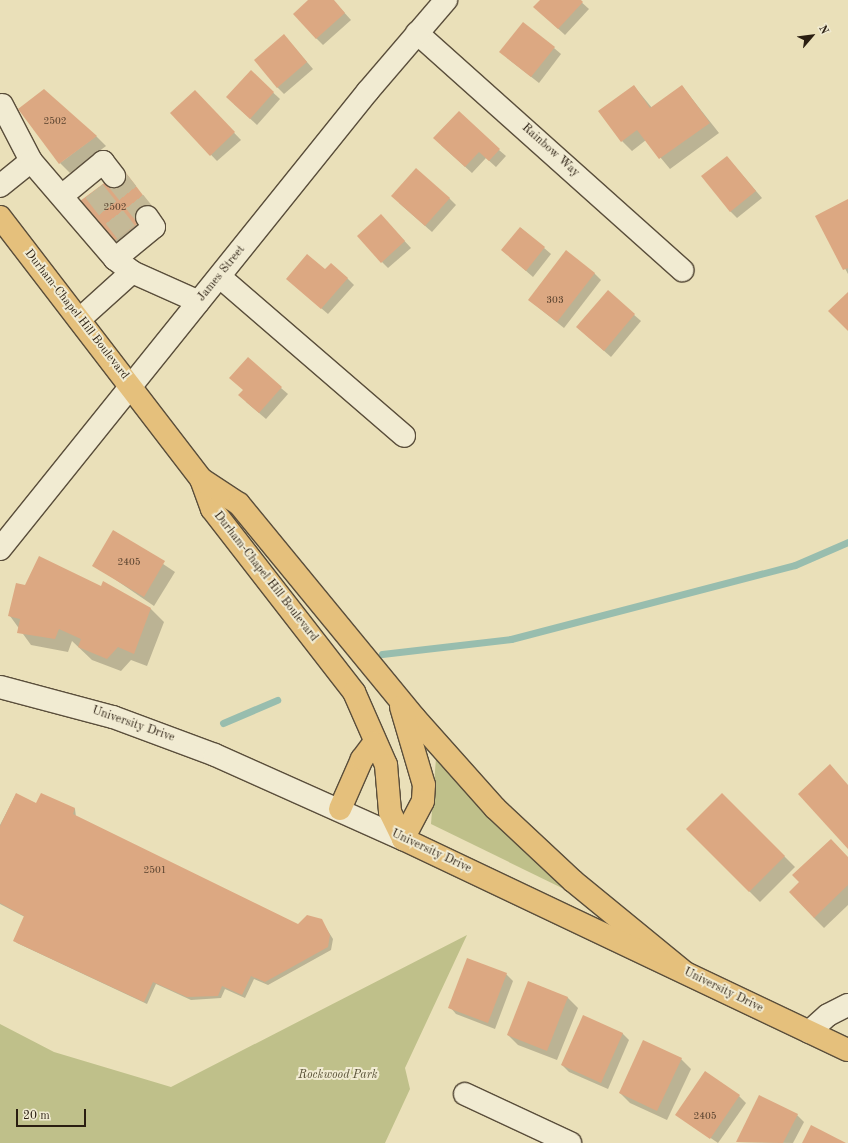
<!DOCTYPE html>
<html>
<head>
<meta charset="utf-8">
<style>
	body { margin:0 }
	#map { position:relative; width:848px; height:1143px; overflow:hidden; background:#eae0b9; font-family:"Old Standard TT",serif }
	div>[style] { position:absolute }
	.green>* { inset:0; background:#bfc08a }
	.shadow>* { inset:0; background:#0003 }
	.stream>* { height:7px; margin:-3.5px; padding:0 3.5px; transform-origin:3.5px; border-radius:3.5px; background:#98bdae }
	.building>* { inset:0; background:#dca882 }
	.minor-tunnel>* { height:22px; margin-top:-11px; transform-origin:0; background:repeating-linear-gradient(90deg,#c4b997 0 22px,transparent 0 33px) }
	.roads { filter:drop-shadow(1px 0 #5a4e3b) drop-shadow(-1px 0 #5a4e3b) drop-shadow(0 1px #5a4e3b) drop-shadow(0 -1px #5a4e3b) }
	.minor>* { height:22px; margin:-11px; padding:0 11px; transform-origin:11px; border-radius:11px; background:#f1ebd2 }
	.major>* { height:22px; margin:-11px; padding:0 11px; transform-origin:11px; border-radius:11px; background:#e5c07c }
	span { translate:-50% -50%; white-space:nowrap; text-align:center; line-height:1.15; -webkit-text-stroke:4px #f1ebd2; paint-order:stroke }
	.number-label { font-size:10px; color:#56402d }
	.number-label span { -webkit-text-stroke-width:0 }
	.street-label { font-size:12px; color:#2a1e11 }
	.park-label { font-size:12px; color:#574f35; font-style:italic }
	.north { position:absolute; left:792px; top:16px; width:40px; height:40px; -webkit-text-stroke:3px #f1ebd2; paint-order:stroke; rotate:62deg; font-size:11px; font-weight:700; line-height:16px; text-align:center; color:#2a1e11 }
	.north::after { content:''; display:block; margin:auto; width:14px; height:18px; background:#2a1e11; clip-path:polygon(50% 0,100% 100%,50% 72%,0 100%) }
	.scale { position:absolute; left:16px; top:1109px; width:70px; height:18px; box-sizing:border-box; border:2px solid #2a1e11; border-top:0; padding-left:5px; font-size:12px; line-height:14px; white-space:nowrap; color:#2a1e11; -webkit-text-stroke:3px #f1ebd2; paint-order:stroke }
</style>
</head>
<body>
<div id="map">
	<div class="green">
		<i style="clip-path:polygon(436px 758px,565px 887px,564px 889px,431px 824px)"></i>
		<i style="clip-path:polygon(467px 935px,405px 1068px,410px 1089px,385px 1143px,0 1143px,0 1024px,54px 1052px,171px 1087px)"></i>
	</div>
	<div class="shadow">
		<i style="clip-path:polygon(310px 0,333px 0,351px 20px,323px 45px,316px 38px)"></i>
		<i style="clip-path:polygon(541px 0,579px 0,589px 9px,565px 35px,541px 13px)"></i>
		<i style="clip-path:polygon(284px 35px,313px 69px,284px 94px,277px 87px)"></i>
		<i style="clip-path:polygon(554px 48px,561px 54px,539px 83px,507px 58px)"></i>
		<i style="clip-path:polygon(251px 72px,280px 99px,257px 125px,234px 104px)"></i>
		<i style="clip-path:polygon(634px 86px,652px 108px,682px 86px,719px 133px,670px 169px,646px 140px,632px 151px,622px 141px)"></i>
		<i style="clip-path:polygon(195px 92px,241px 140px,217px 161px,171px 113px)"></i>
		<i style="clip-path:polygon(96px 136px,106px 146px,70px 173px,60px 163px)"></i>
		<i style="clip-path:polygon(441px 145px,499px 150px,506px 156px,496px 167px,486px 158px,472px 173px)"></i>
		<i style="clip-path:polygon(727px 157px,762px 198px,737px 218px,730px 211px)"></i>
		<i style="clip-path:polygon(123px 170px,157px 215px,111px 249px)"></i>
		<i style="clip-path:polygon(449px 198px,456px 205px,432px 232px,399px 203px)"></i>
		<i style="clip-path:polygon(848px 200px,848px 274px,817px 216px)"></i>
		<i style="clip-path:polygon(387px 222px,411px 248px,388px 268px,382px 262px)"></i>
		<i style="clip-path:polygon(521px 228px,551px 254px,533px 277px,502px 250px)"></i>
		<i style="clip-path:polygon(325px 271px,347px 278px,354px 285px,328px 314px,294px 285px)"></i>
		<i style="clip-path:polygon(594px 273px,601px 280px,564px 328px,529px 300px)"></i>
		<i style="clip-path:polygon(608px 292px,641px 321px,611px 357px,577px 327px)"></i>
		<i style="clip-path:polygon(281px 388px,288px 394px,266px 419px,246px 402px,244px 391px)"></i>
		<i style="clip-path:polygon(114px 531px,175px 572px,154px 606px,94px 565px)"></i>
		<i style="clip-path:polygon(26px 586px,101px 587px,151px 609px,164px 622px,147px 666px,131px 660px,121px 671px,92px 660px,72px 641px,68px 652px,31px 645px,10px 616px)"></i>
		<i style="clip-path:polygon(16px 794px,37px 804px,75px 809px,76px 817px,299px 926px,321px 920px,333px 939px,331px 950px,268px 985px,254px 979px,245px 998px,225px 989px,221px 998px,191px 1000px,156px 984px,147px 1004px,17px 943px,14px 940px,25px 917px,0 904px,0 825px)"></i>
		<i style="clip-path:polygon(722px 794px,795px 867px,760px 902px,687px 829px)"></i>
		<i style="clip-path:polygon(848px 858px,848px 905px,824px 928px,814px 918px,801px 882px)"></i>
		<i style="clip-path:polygon(506px 974px,513px 981px,495px 1029px,456px 1014px,450px 1007px)"></i>
		<i style="clip-path:polygon(529px 982px,568px 998px,578px 1008px,557px 1060px,518px 1045px,508px 1035px)"></i>
		<i style="clip-path:polygon(622px 1033px,629px 1040px,608px 1089px,569px 1072px,562px 1065px)"></i>
		<i style="clip-path:polygon(681px 1059px,691px 1069px,667px 1120px,630px 1103px,620px 1093px)"></i>
		<i style="clip-path:polygon(739px 1096px,746px 1103px,718px 1143px,677px 1115px)"></i>
		<i style="clip-path:polygon(797px 1115px,804px 1122px,793px 1143px,737px 1142px)"></i>
	</div>
	<div class="stream">
		<i style="left:382px;top:654px;width:130px;rotate:-6.6deg"></i>
		<i style="left:511px;top:639px;width:293px;rotate:-14.6deg"></i>
		<i style="left:795px;top:565px;width:58px;rotate:-23.5deg"></i>
		<i style="left:223px;top:723px;width:59px;rotate:-23.1deg"></i>
	</div>
	<div class="building">
		<i style="clip-path:polygon(308px 0,334px 0,345px 13px,316px 39px,293px 14px)"></i>
		<i style="clip-path:polygon(540px 0,581px 0,583px 2px,558px 29px,533px 7px)"></i>
		<i style="clip-path:polygon(523px 22px,555px 47px,531px 77px,499px 52px)"></i>
		<i style="clip-path:polygon(284px 34px,307px 62px,277px 88px,254px 60px)"></i>
		<i style="clip-path:polygon(251px 70px,274px 92px,250px 119px,226px 97px)"></i>
		<i style="clip-path:polygon(634px 85px,650px 108px,682px 85px,710px 123px,659px 159px,637px 130px,621px 142px,598px 111px)"></i>
		<i style="clip-path:polygon(44px 89px,97px 136px,59px 164px,18px 109px)"></i>
		<i style="clip-path:polygon(195px 90px,235px 132px,210px 156px,170px 113px)"></i>
		<i style="clip-path:polygon(459px 111px,500px 149px,489px 161px,479px 152px,465px 167px,433px 138px)"></i>
		<i style="clip-path:polygon(727px 156px,756px 191px,730px 212px,701px 176px)"></i>
		<i style="clip-path:polygon(416px 168px,450px 198px,425px 226px,391px 196px)"></i>
		<i style="clip-path:polygon(123px 169px,155px 211px,107px 246px,76px 204px)"></i>
		<i style="clip-path:polygon(848px 199px,848px 268px,843px 270px,815px 216px)"></i>
		<i style="clip-path:polygon(381px 214px,405px 241px,381px 263px,357px 236px)"></i>
		<i style="clip-path:polygon(520px 227px,545px 247px,526px 271px,501px 250px)"></i>
		<i style="clip-path:polygon(566px 250px,595px 273px,557px 322px,528px 300px)"></i>
		<i style="clip-path:polygon(307px 254px,325px 269px,331px 263px,348px 278px,321px 309px,286px 279px)"></i>
		<i style="clip-path:polygon(608px 290px,635px 314px,604px 351px,576px 327px)"></i>
		<i style="clip-path:polygon(848px 292px,848px 331px,828px 311px)"></i>
		<i style="clip-path:polygon(248px 357px,282px 387px,259px 413px,238px 395px,243px 390px,229px 378px)"></i>
		<i style="clip-path:polygon(113px 530px,165px 561px,144px 597px,92px 566px)"></i>
		<i style="clip-path:polygon(39px 556px,101px 586px,103px 581px,151px 608px,134px 654px,118px 647px,107px 659px,78px 647px,81px 639px,59px 629px,55px 639px,17px 633px,20px 619px,8px 616px,16px 583px,25px 585px)"></i>
		<i style="clip-path:polygon(830px 764px,848px 785px,848px 849px,798px 794px)"></i>
		<i style="clip-path:polygon(16px 793px,36px 803px,41px 793px,75px 808px,73px 814px,298px 924px,307px 915px,322px 919px,330px 935px,328px 947px,265px 982px,251px 976px,242px 995px,222px 986px,218px 996px,187px 997px,153px 982px,144px 1002px,13px 941px,24px 916px,0 903px,0 826px)"></i>
		<i style="clip-path:polygon(722px 793px,785px 856px,749px 892px,686px 829px)"></i>
		<i style="clip-path:polygon(831px 839px,848px 857px,848px 885px,814px 918px,789px 892px,799px 882px,792px 875px)"></i>
		<i style="clip-path:polygon(467px 958px,507px 973px,488px 1023px,448px 1008px)"></i>
		<i style="clip-path:polygon(528px 981px,568px 997px,547px 1051px,507px 1035px)"></i>
		<i style="clip-path:polygon(583px 1015px,623px 1033px,601px 1083px,561px 1065px)"></i>
		<i style="clip-path:polygon(643px 1040px,682px 1058px,657px 1111px,619px 1093px)"></i>
		<i style="clip-path:polygon(705px 1071px,740px 1095px,710px 1139px,675px 1115px)"></i>
		<i style="clip-path:polygon(759px 1095px,798px 1114px,783px 1143px,736px 1142px)"></i>
		<i style="clip-path:polygon(811px 1125px,846px 1143px,802px 1143px)"></i>
	</div>
	<div class="minor-tunnel">
		<i style="left:114px;top:176px;width:53px;rotate:51.2deg"></i>
		<i style="left:94px;top:191px;width:52px;rotate:52deg"></i>
	</div>
	<div class="roads">
		<div class="minor">
			<i style="left:417px;top:33px;width:356px;rotate:41.8deg"></i>
			<i style="left:2px;top:105px;width:63px;rotate:62.6deg"></i>
			<i style="left:0;top:186px;width:40px;rotate:-39deg"></i>
			<i style="left:31px;top:161px;width:129px;rotate:49.4deg"></i>
			<i style="left:115px;top:259px;width:21px;rotate:37deg"></i>
			<i style="left:132px;top:272px;width:70px;rotate:137.9deg"></i>
			<i style="left:63px;top:195px;width:52px;rotate:-39.5deg"></i>
			<i style="left:103px;top:162px;width:18px;rotate:52deg"></i>
			<i style="left:115px;top:259px;width:50px;rotate:-39.4deg"></i>
			<i style="left:154px;top:227px;width:12px;rotate:-125deg"></i>
			<i style="left:132px;top:272px;width:73px;rotate:24.1deg"></i>
			<i style="left:220px;top:277px;width:243px;rotate:40.8deg"></i>
			<i style="left:0;top:549px;width:588px;rotate:-51.22deg"></i>
			<i style="left:368px;top:91px;width:120px;rotate:-49.4deg"></i>
			<i style="left:0;top:687px;width:117px;rotate:14.9deg"></i>
			<i style="left:113px;top:717px;width:109px;rotate:20.4deg"></i>
			<i style="left:215px;top:755px;width:206px;rotate:24.1deg"></i>
			<i style="left:809px;top:1032px;width:25px;rotate:-42deg"></i>
			<i style="left:828px;top:1015px;width:22px;rotate:-27deg"></i>
			<i style="left:465px;top:1094px;width:116px;rotate:25deg"></i>
		</div>
		<div class="major">
			<i style="left:0;top:217px;width:330px;rotate:52.5deg"></i>
			<i style="left:201px;top:479px;width:32px;rotate:70deg"></i>
			<i style="left:212px;top:509px;width:232px;rotate:52.2deg"></i>
			<i style="left:354px;top:692px;width:80px;rotate:66.3deg"></i>
			<i style="left:386px;top:765px;width:47px;rotate:85.1deg"></i>
			<i style="left:390px;top:812px;width:30px;rotate:64deg"></i>
			<i style="left:201px;top:479px;width:45px;rotate:33.3deg"></i>
			<i style="left:239px;top:504px;width:276px;rotate:50.6deg"></i>
			<i style="left:414px;top:717px;width:122px;rotate:48.3deg"></i>
			<i style="left:495px;top:808px;width:107px;rotate:43.1deg"></i>
			<i style="left:573px;top:881px;width:144px;rotate:39.3deg"></i>
			<i style="left:401px;top:707px;width:81px;rotate:73.6deg"></i>
			<i style="left:424px;top:785px;width:16px;rotate:94deg"></i>
			<i style="left:423px;top:801px;width:43px;rotate:117.8deg"></i>
			<i style="left:340px;top:809px;width:55px;rotate:-66.3deg"></i>
			<i style="left:362px;top:759px;width:20px;rotate:-53deg"></i>
			<i style="left:403px;top:839px;width:492px;rotate:25.4deg"></i>
		</div>
	</div>
	<div class="number-label">
		<span style="left:55px;top:122px">2502</span>
		<span style="left:115px;top:208px">2502</span>
		<span style="left:555px;top:301px">303</span>
		<span style="left:129px;top:563px">2405</span>
		<span style="left:155px;top:871px">2501</span>
		<span style="left:705px;top:1117px">2405</span>
	</div>
	<div class="street-label">
		<span style="left:550px;top:151px;rotate:42deg">Rainbow Way</span>
		<span style="left:222px;top:274px;rotate:-51deg">James Street</span>
		<span style="left:76px;top:315px;rotate:52deg">Durham-Chapel Hill Boulevard</span>
		<span style="left:265px;top:577px;rotate:52deg">Durham-Chapel Hill Boulevard</span>
		<span style="left:133px;top:725px;rotate:19deg">University Drive</span>
		<span style="left:431px;top:852px;rotate:25deg">University Drive</span>
		<span style="left:723px;top:991px;rotate:26deg">University Drive</span>
	</div>
	<div class="park-label">
		<span style="left:338px;top:1076px">Rockwood Park</span>
	</div>
	<div class="north">N</div>
	<div class="scale">20 m</div>
</div>
</body>
</html>
